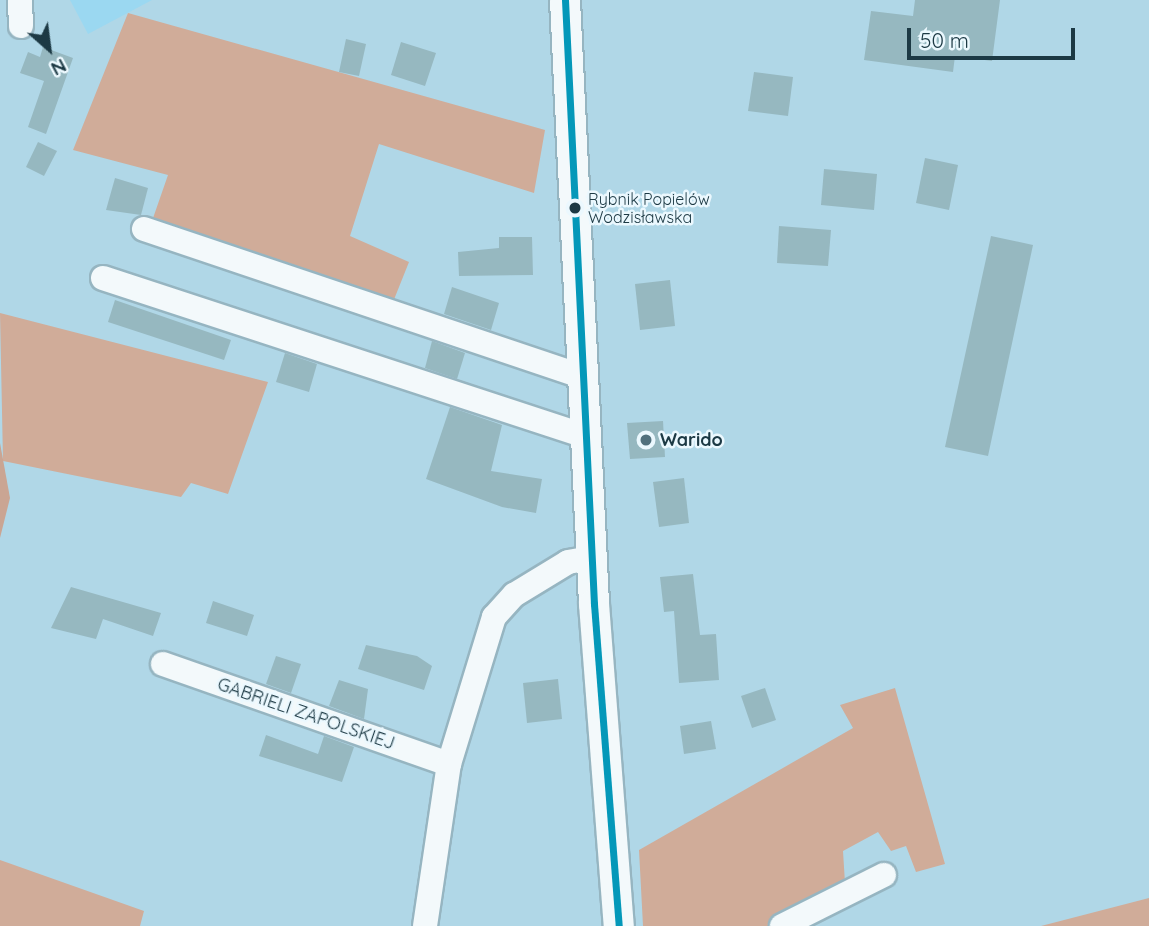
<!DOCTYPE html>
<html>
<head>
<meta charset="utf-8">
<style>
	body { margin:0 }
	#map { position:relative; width:1149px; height:926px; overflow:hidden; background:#b0d7e7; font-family:Quicksand,sans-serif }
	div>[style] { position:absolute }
	.built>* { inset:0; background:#9bd8f1 }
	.green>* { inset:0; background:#d0ac99 }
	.forest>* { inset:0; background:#caa593 }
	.building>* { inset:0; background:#96b8c0 }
	.roads { filter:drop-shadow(2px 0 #96b5c1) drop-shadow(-2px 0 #96b5c1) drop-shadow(0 2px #96b5c1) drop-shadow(0 -2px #96b5c1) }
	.minor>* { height:24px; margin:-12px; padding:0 12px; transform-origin:12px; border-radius:12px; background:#f3f9fb }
	.major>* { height:30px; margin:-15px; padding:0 15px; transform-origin:15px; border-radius:15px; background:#f3f9fb }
	.bus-1>* { height:7px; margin:-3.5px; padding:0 3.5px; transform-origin:3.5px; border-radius:3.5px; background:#0498b9 }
	.dots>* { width:19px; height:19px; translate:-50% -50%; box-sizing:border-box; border:4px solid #ebf8fe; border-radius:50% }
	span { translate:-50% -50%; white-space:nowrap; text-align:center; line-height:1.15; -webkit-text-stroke:5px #ebf8fe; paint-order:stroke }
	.bus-label { font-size:16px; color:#1c3944 }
	.left { translate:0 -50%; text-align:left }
	.poi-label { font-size:18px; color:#1c3944; font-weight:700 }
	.street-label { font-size:18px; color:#1c3944 }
	.north { position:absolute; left:14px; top:14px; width:70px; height:70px; -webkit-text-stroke:5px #ebf8fe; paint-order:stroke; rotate:152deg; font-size:19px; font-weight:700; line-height:28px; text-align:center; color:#1c3944 }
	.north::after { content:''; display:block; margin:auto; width:24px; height:32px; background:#1c3944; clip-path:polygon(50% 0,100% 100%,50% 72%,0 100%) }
	.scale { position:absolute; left:907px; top:28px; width:168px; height:32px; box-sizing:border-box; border:4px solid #1c3944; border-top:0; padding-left:9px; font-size:21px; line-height:24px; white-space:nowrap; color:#1c3944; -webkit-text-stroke:5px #ebf8fe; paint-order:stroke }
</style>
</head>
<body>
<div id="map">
	<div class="built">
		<i style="clip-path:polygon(70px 0,152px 0,88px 34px)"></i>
	</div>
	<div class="green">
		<i style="clip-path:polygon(128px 13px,545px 130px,534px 193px,379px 144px,350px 236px,409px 262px,393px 302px,152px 221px,168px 175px,73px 150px)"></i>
		<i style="clip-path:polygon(0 313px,268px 382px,228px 494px,191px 483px,181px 497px,3px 461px)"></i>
		<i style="clip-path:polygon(895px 688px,945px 864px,916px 872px,906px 846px,891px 851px,878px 832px,843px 851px,845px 883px,770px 926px,643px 926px,639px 850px,853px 728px,840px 705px)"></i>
		<i style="clip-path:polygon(0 860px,144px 911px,140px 926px,0 926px)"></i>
		<i style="clip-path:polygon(1149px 898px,1149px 926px,1041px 926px)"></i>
	</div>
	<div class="forest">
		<i style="clip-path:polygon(0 443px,10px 498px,0 538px)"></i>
	</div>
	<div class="building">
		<i style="clip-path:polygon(915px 0,1000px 0,992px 61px,955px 56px,953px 72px,864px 60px,871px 11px,913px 16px)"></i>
		<i style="clip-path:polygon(346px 39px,366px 44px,359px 76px,339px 72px)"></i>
		<i style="clip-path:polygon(401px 42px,436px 53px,425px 86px,391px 75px)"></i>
		<i style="clip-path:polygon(43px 47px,73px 58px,46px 134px,28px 127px,44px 81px,20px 73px,28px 52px,40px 57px)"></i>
		<i style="clip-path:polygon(754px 72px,793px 77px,788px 116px,748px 111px)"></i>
		<i style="clip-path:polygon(38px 142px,57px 151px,44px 176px,26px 167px)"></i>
		<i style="clip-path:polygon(925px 158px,958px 165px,949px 210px,916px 203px)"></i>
		<i style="clip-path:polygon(824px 169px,877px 174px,874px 210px,821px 205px)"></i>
		<i style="clip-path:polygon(115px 178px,148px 188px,141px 215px,106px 210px)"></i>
		<i style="clip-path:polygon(779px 226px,831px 230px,828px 266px,777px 263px)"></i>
		<i style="clip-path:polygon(991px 236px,1033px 245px,988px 456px,945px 447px)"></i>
		<i style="clip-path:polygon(499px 237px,532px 237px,533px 275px,459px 276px,458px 252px,499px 248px)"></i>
		<i style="clip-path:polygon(670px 280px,675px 326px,640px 330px,635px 284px)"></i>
		<i style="clip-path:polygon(452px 287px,499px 303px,491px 330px,444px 314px)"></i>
		<i style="clip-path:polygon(115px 300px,231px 340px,224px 360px,108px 322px)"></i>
		<i style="clip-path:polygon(432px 341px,465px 353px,457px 379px,425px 368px)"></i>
		<i style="clip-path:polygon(285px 353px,317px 364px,309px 392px,276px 382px)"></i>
		<i style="clip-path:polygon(450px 407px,502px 425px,491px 471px,542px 479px,536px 513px,502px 507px,426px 479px)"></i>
		<i style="clip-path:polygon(663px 421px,665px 457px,630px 459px,627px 423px)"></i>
		<i style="clip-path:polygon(684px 478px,689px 523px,659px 527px,653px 482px)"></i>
		<i style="clip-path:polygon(693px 574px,700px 635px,716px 634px,719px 680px,679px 683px,674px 611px,664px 612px,660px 577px)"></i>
		<i style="clip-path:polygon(71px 587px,161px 613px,153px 636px,103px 619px,96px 639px,51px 628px)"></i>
		<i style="clip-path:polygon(213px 601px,254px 615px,247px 636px,206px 623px)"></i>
		<i style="clip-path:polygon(366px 645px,417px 656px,432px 666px,424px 690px,358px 669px)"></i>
		<i style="clip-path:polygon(276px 656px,301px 664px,291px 693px,266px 684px)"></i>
		<i style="clip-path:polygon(558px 679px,562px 719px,527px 723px,523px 683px)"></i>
		<i style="clip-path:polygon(339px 680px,368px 689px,364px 719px,329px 706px)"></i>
		<i style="clip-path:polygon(765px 688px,776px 720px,752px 728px,741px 696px)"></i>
		<i style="clip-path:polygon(711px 721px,716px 749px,684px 754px,680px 726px)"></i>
		<i style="clip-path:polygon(266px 735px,318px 754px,324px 736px,354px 747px,342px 782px,259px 756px)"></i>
	</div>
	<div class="roads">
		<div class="minor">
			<i style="left:20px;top:0;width:26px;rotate:88deg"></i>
			<i style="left:144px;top:229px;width:462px;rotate:18.6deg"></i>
			<i style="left:103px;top:278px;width:507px;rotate:18.15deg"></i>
			<i style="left:163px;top:664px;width:303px;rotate:19.3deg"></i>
			<i style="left:425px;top:926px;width:164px;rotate:-81.6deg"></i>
			<i style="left:449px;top:764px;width:154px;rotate:-73deg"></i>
			<i style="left:494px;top:617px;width:30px;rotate:-48deg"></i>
			<i style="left:514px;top:595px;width:63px;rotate:-31.4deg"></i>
			<i style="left:568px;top:562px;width:23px;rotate:-10deg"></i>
			<i style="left:782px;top:926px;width:114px;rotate:-26.6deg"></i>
		</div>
		<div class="major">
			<i style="left:565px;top:0;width:605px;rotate:87.25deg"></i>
			<i style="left:594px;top:604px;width:323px;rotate:85.6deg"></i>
		</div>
	</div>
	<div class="bus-1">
		<i style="left:565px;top:0;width:605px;rotate:87.25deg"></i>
		<i style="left:594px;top:604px;width:323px;rotate:85.6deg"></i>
	</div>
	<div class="dots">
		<i style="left:575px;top:208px;background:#1c3944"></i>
		<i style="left:646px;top:440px;background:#50707d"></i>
	</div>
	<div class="bus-label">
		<span class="left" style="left:588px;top:208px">Rybnik Popielów<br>Wodzisławska</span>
	</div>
	<div class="poi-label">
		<span class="left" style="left:660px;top:440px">Warido</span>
	</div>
	<div class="street-label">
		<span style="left:306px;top:714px;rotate:19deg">GABRIELI ZAPOLSKIEJ</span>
	</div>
	<div class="north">N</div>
	<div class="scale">50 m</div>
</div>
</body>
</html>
